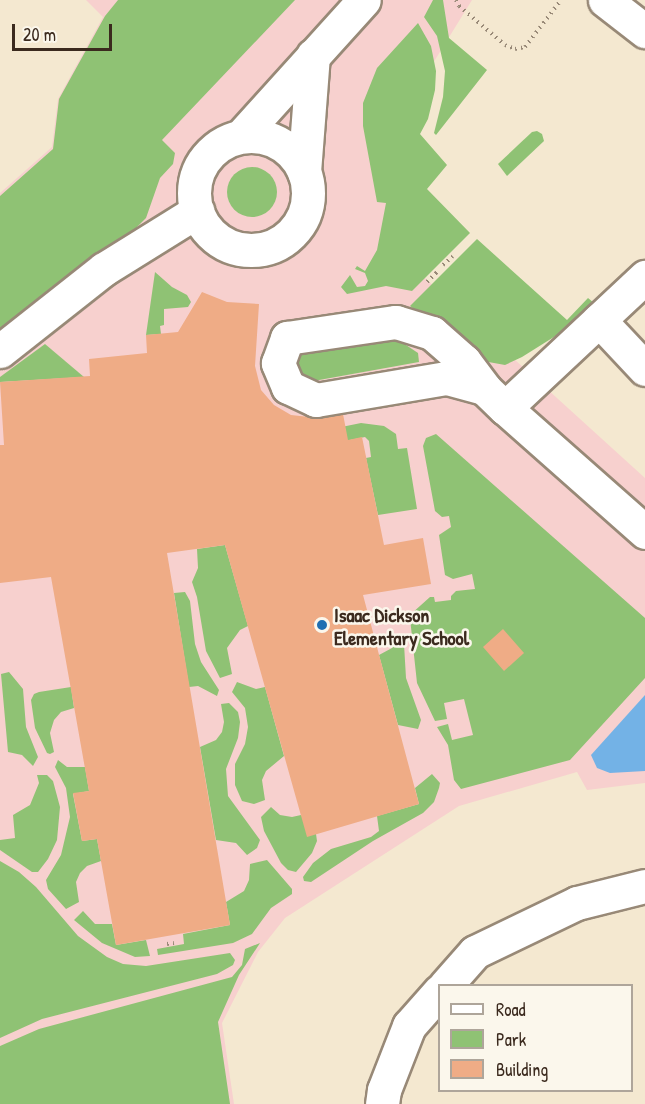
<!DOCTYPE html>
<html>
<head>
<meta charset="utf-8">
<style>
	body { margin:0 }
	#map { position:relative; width:645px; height:1104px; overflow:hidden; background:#f4e8d0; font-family:"Patrick Hand",sans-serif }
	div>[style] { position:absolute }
	.built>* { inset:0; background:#f7d0ce }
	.green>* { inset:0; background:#8fc274 }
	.round { border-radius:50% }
	.water>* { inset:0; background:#73b2e6 }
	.building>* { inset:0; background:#efac86 }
	.path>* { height:4px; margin-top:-2px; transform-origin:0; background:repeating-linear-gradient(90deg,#988977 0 1.5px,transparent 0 6px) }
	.roads { filter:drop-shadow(2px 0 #988977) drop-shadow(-2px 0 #988977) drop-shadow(0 2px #988977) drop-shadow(0 -2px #988977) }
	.minor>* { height:33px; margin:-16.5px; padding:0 16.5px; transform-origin:16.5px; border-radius:16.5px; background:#fff }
	.minor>.ring { margin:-16.5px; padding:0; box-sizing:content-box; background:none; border:33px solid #fff; border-radius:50% }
	.dots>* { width:16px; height:16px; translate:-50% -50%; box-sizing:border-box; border:3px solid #fbf7ec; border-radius:50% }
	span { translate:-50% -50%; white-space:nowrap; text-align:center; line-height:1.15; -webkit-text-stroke:5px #fbf7ec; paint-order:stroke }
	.poi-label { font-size:20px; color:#3b2a1e; font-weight:700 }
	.left { translate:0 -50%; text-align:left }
	.legend { position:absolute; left:438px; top:984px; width:195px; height:108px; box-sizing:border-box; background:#fbf7ec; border:2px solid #aea59a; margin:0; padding:8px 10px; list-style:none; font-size:18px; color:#3b2a1e }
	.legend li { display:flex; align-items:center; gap:12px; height:30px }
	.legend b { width:30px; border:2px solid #aea59a }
	.scale { position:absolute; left:12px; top:24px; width:100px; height:27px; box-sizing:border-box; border:3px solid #3b2a1e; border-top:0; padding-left:8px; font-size:18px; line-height:21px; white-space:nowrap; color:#3b2a1e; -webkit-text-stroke:4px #fbf7ec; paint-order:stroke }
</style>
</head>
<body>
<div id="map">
	<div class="built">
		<i style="clip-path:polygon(86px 0,472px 0,393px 128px,402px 257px,645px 478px,645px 783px,587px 790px,577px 772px,459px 806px,285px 918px,258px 952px,222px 1023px,234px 1104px,0 1104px,0 193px,52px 147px,58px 99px,103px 17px)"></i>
	</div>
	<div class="green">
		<i style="clip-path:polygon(118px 0,295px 0,162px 140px,175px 153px,173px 164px,160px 178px,146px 218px,126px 238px,0 340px,0 196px,53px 149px,59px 99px,105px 16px)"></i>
		<i style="clip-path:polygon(433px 0,443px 0,449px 38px,487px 70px,436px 135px,434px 133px,443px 97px,445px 71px,437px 36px,424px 17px)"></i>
		<i style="clip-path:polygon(418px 23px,431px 46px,436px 71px,435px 90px,428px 119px,420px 134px,447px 165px,427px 189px,470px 233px,412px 291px,386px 286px,347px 294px,341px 287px,350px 275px,357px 287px,365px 286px,368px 281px,365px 273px,355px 269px,357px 266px,365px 271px,377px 250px,386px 203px,377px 202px,363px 126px,363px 103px,377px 68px)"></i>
		<i style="clip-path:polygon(537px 131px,542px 134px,544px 141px,507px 176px,498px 164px,532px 132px)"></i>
		<i class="round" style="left:227px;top:167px;width:50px;height:50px"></i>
		<i style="clip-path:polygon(477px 239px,567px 320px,588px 298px,594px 303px,573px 325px,522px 357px,505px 365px,483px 361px,410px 306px)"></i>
		<i style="clip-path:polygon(155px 272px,172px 287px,187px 295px,191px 302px,188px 307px,164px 309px,164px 325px,160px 326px,161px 334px,146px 335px)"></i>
		<i style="clip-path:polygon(389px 338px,397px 339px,418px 353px,419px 362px,308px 382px,302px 381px,294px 360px,306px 352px)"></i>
		<i style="clip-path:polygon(45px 344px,84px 377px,0 382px,0 377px)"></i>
		<i style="clip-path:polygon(361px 423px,384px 426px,396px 434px,398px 449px,407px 448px,417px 509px,378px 515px,366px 458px,371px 457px,369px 441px,365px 437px,345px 441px,317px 432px)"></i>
		<i style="clip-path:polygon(436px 434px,645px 618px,645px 678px,570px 760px,461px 789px,454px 780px,448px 745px,437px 727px,448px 724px,452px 740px,473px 735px,464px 699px,444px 703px,447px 719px,435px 721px,417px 683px,410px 618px,411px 614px,430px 597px,434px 597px,435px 602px,451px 600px,451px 596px,456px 591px,475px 589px,472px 574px,453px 579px,445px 575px,439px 535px,451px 527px,449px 516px,442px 517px,435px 511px,423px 446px,426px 438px)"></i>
		<i style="clip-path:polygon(225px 545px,248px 626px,240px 630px,227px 648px,232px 674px,220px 678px,206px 651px,197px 597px,192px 582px,198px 568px,197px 549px)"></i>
		<i style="clip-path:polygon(185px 592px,190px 601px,195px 644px,201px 662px,219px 690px,217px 696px,198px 686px,189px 687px,174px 593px)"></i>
		<i style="clip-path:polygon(395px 641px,404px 644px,406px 678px,421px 720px,418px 729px,398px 725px,379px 655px,392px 648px)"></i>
		<i style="clip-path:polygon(9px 672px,23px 689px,26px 727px,38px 757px,33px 766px,22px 755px,8px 752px,1px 674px)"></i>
		<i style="clip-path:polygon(237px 682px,256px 689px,265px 687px,284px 756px,266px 771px,262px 780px,265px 800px,254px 804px,242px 801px,235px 785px,235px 764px,245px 744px,248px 727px,245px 708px,232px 692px)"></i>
		<i style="clip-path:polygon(71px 687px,74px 708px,61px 712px,54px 720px,50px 733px,54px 752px,50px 754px,47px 753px,35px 728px,31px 700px,34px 694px,39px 692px)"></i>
		<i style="clip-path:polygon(229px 703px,238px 712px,240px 722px,238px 738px,226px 769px,228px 796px,260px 840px,257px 848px,247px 855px,236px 843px,216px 840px,200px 747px,216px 740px,222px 732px,224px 722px,221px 704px)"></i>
		<i style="clip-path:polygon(58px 760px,67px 767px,85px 767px,89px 791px,73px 794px,82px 841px,97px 839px,101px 861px,87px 866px,80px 873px,76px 882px,79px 902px,66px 909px,48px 889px,46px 880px,61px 855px,70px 817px,66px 788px,55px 767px)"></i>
		<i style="clip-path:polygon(432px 774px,440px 783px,439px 788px,434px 802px,423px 813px,373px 841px,311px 882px,304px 881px,303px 877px,313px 863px,331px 849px,371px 837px,379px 831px,377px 816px,419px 804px,415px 788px)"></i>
		<i style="clip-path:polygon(37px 775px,47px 775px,53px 781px,60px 807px,57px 840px,48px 859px,38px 872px,32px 872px,0 850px,0 840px,15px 838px,13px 815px,30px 805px,39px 783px)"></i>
		<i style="clip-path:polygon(271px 807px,280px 815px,292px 817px,301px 815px,316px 834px,317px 841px,312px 853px,296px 872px,288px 870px,281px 863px,264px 831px,261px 817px)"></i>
		<i style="clip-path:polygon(267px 860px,292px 889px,292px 894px,271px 908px,252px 934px,233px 943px,158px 955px,157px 949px,184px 944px,183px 934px,230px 925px,226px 902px,244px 891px,249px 880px,250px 864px)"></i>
		<i style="clip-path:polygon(0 861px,19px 872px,36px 887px,78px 936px,107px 957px,123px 964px,146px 966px,230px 953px,235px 960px,233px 965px,217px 974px,42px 1019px,0 1038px)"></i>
		<i style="clip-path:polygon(83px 911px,95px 924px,112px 924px,116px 945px,146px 940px,150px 956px,135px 957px,102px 943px,74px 920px)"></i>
		<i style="clip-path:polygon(260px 943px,239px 975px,218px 1022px,230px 1104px,0 1104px,0 1046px,39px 1029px,232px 977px,242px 965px,245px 949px)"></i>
	</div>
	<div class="water">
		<i style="clip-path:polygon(645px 695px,645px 771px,610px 773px,597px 768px,591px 755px)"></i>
	</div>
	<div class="building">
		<i style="clip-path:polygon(202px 292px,227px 302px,259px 304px,255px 366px,261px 390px,274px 405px,291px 415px,318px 418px,343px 414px,348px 440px,362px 437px,384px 545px,423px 538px,431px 584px,363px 595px,419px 804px,307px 837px,225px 545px,167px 553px,230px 925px,116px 945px,97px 839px,82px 841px,73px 793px,89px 791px,51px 577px,0 583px,0 445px,4px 445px,0 382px,90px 376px,89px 359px,147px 353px,146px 335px,178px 332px)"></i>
		<i style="clip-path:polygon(503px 629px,524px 653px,504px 671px,483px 647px)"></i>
	</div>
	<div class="path">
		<i style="left:456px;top:0;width:7px;rotate:63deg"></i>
		<i style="left:459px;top:6px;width:60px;rotate:40.3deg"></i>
		<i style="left:505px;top:45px;width:11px;rotate:22deg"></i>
		<i style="left:515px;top:49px;width:10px;rotate:-11deg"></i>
		<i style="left:525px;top:47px;width:59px;rotate:-52.5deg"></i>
		<i style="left:443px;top:265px;width:13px;rotate:-42deg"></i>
		<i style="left:427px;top:282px;width:14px;rotate:-45deg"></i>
		<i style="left:167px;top:944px;width:7px;rotate:-8deg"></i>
	</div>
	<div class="roads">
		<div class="minor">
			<i style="left:605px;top:0;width:51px;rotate:37.8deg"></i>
			<i style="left:241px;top:136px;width:183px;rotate:-47.9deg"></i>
			<i class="ring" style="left:194px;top:136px;width:81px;height:81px"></i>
			<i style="left:304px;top:172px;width:117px;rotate:-85.6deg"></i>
			<i style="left:599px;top:320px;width:67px;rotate:46.8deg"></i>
			<i style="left:0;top:351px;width:132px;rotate:-38.3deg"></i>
			<i style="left:104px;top:269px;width:110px;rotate:-31.9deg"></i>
			<i style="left:484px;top:388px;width:39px;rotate:-165deg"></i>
			<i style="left:446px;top:378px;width:132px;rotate:170.4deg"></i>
			<i style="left:316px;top:400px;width:31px;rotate:-155deg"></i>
			<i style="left:288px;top:387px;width:26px;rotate:-113deg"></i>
			<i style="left:278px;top:363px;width:27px;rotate:-70deg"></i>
			<i style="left:287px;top:338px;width:110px;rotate:-8.4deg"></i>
			<i style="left:396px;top:322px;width:38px;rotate:17deg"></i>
			<i style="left:432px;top:333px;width:43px;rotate:41.2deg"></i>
			<i style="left:464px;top:361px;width:34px;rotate:53deg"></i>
			<i style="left:484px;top:388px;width:29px;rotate:44deg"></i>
			<i style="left:505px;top:408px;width:187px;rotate:41.5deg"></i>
			<i style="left:505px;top:408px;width:192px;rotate:-43.1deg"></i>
			<i style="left:445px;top:986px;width:45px;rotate:-48.6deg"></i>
			<i style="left:475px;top:952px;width:113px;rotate:-25.7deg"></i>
			<i style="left:577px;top:903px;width:70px;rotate:-14deg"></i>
			<i style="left:382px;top:1104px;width:14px;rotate:-82deg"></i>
			<i style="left:384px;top:1090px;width:69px;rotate:-68.7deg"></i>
			<i style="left:409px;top:1026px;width:47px;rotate:-48.5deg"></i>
		</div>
	</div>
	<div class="dots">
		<i style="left:322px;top:625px;background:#1f6fb2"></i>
	</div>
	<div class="poi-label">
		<span class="left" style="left:334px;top:626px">Isaac Dickson<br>Elementary School</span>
	</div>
	<ul class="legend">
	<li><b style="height:8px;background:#fff"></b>Road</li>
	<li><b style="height:16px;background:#8fc274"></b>Park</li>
	<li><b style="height:16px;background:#efac86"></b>Building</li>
	</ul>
	<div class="scale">20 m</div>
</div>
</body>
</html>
